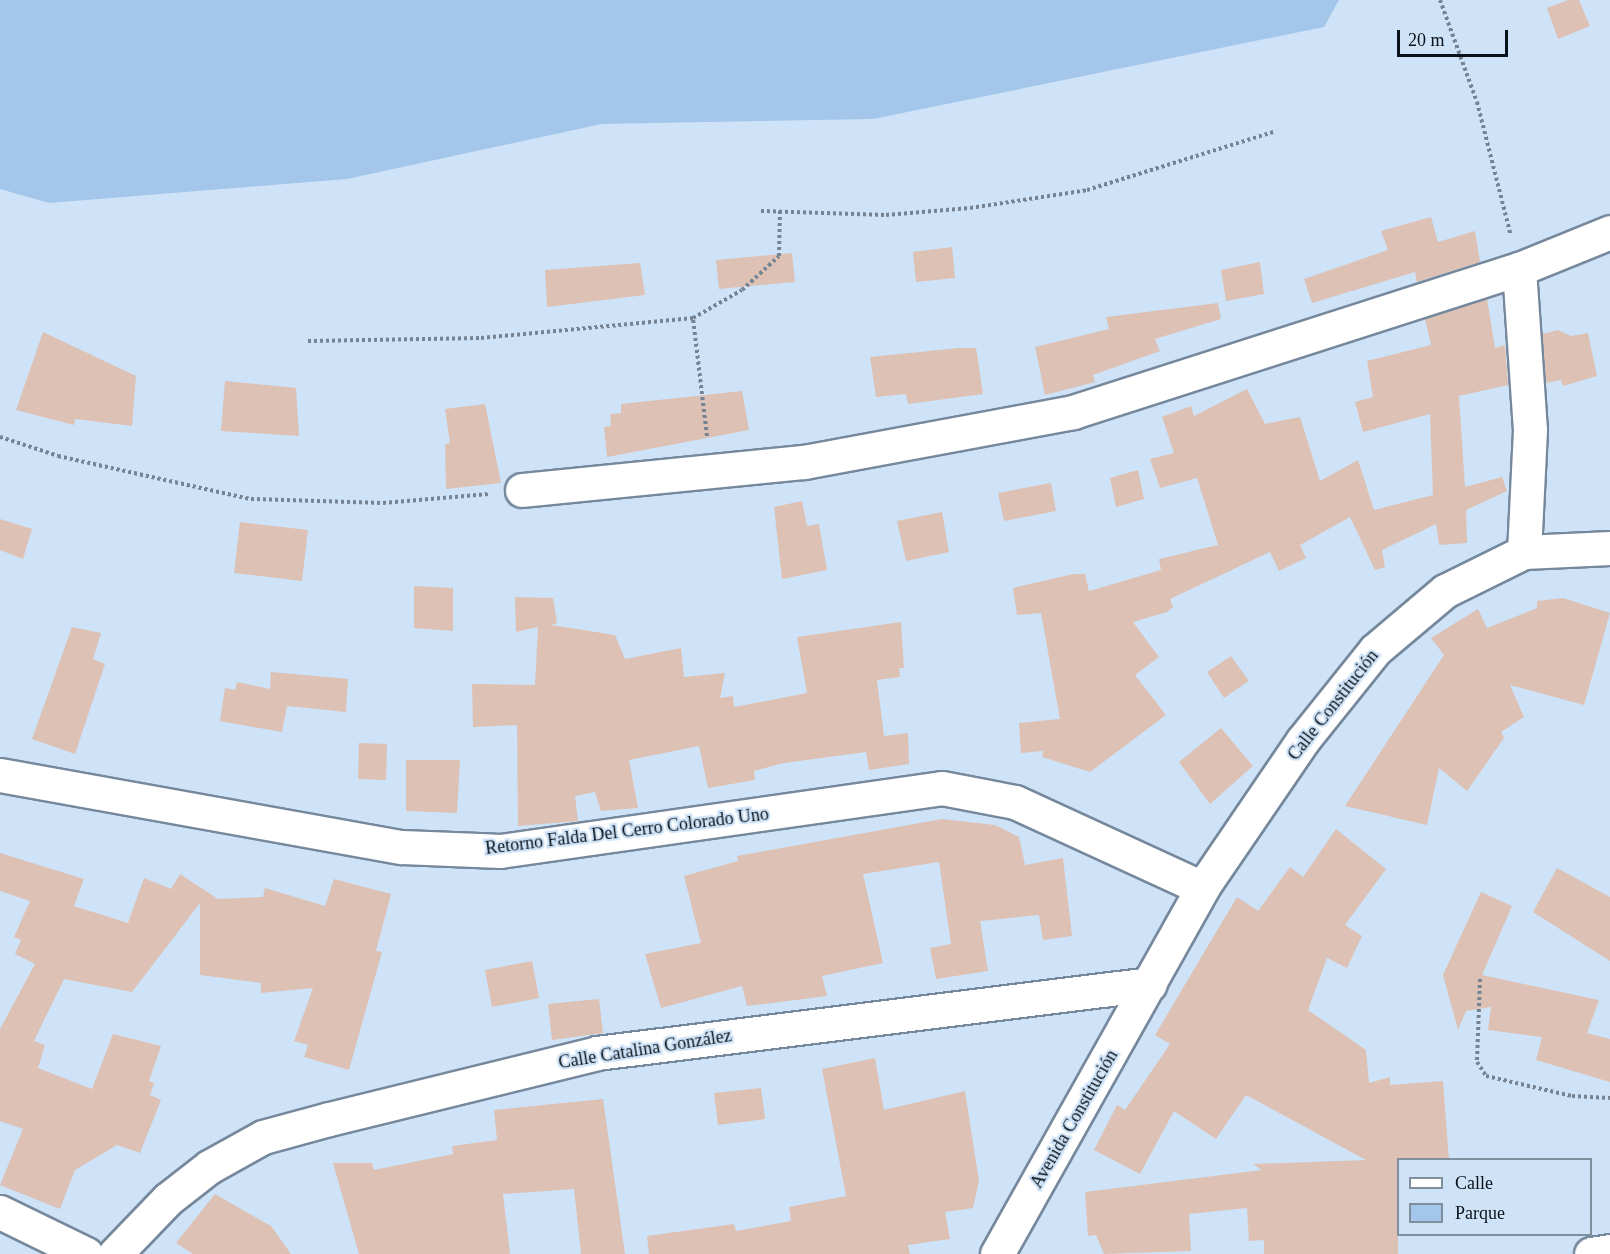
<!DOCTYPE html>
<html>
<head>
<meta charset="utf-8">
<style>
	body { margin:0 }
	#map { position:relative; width:1610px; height:1254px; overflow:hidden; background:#cfe3f8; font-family:"Times New Roman",serif }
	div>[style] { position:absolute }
	.green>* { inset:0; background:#a4c6ea }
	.building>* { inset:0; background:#dcc1b4 }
	.path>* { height:4px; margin-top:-2px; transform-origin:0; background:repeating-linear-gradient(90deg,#758392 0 3px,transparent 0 6px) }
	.roads { filter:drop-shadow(2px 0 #76889c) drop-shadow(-2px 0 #76889c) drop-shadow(0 2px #76889c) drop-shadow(0 -2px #76889c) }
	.street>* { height:33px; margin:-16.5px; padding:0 16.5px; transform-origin:16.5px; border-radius:16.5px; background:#fff }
	.secondary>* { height:33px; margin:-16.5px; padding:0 16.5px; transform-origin:16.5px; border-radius:16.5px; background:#fff }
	span { translate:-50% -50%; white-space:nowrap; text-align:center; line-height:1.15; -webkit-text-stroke:4.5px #cfe3f8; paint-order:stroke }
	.street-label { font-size:18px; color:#0a1118 }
	.legend { position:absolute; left:1397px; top:1158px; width:195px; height:78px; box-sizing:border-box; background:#cfe3f8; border:2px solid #808f9e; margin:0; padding:8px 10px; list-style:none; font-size:18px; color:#0a1118 }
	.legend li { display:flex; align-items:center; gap:12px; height:30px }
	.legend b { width:30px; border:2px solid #808f9e }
	.scale { position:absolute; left:1397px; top:30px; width:111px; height:27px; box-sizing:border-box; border:3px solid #0a1118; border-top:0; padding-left:8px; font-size:18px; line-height:21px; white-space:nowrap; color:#0a1118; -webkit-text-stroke:4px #cfe3f8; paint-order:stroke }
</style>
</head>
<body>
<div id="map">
	<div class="green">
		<i style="clip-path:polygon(0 0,1339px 0,1324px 27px,873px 119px,602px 124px,347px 179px,49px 203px,0 189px)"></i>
	</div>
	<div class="building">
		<i style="clip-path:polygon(1568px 0,1579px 0,1590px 26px,1558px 39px,1547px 8px)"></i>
		<i style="clip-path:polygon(1431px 217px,1438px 242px,1475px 231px,1480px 262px,1417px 282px,1415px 272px,1312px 303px,1304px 279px,1388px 250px,1381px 231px)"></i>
		<i style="clip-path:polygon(952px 247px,955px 278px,916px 282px,913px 252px)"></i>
		<i style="clip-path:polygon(792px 253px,795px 282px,719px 289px,716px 260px)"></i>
		<i style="clip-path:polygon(1260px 262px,1264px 294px,1226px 301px,1221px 270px)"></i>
		<i style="clip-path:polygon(640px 263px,645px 295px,547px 307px,545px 270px)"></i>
		<i style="clip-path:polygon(1487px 299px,1495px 348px,1505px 345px,1508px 385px,1459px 396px,1465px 487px,1502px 477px,1507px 491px,1466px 510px,1467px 543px,1439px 545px,1436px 524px,1382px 550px,1385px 567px,1375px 570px,1350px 517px,1300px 545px,1306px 558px,1279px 571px,1270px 552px,1170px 599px,1173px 607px,1167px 612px,1133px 622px,1159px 657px,1135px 675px,1166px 715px,1090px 772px,1042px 757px,1043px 751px,1021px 753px,1019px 723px,1060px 719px,1041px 613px,1017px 615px,1013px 588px,1073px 574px,1085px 574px,1089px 591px,1161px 570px,1159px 559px,1218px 545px,1197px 478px,1160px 488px,1150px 459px,1174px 453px,1162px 417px,1191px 406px,1194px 416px,1247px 389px,1265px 424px,1300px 417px,1320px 481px,1358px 460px,1374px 510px,1433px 495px,1430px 414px,1363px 432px,1355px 402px,1373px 397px,1367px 361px,1431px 345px,1425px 319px)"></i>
		<i style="clip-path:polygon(1218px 303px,1221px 319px,1155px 339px,1160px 351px,1093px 375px,1095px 382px,1045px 395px,1035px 347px,1109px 329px,1106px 317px)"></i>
		<i style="clip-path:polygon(1558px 330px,1571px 336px,1588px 333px,1597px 376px,1563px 386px,1561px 380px,1546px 383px,1542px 334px)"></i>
		<i style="clip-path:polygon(43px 332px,136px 376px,132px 426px,75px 419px,74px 425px,16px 410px)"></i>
		<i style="clip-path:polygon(959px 348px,976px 348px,983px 394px,908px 404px,906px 394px,876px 397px,870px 357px)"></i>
		<i style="clip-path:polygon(225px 381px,296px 388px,299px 436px,221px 431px)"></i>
		<i style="clip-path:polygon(742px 391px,749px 430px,607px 457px,604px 427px,611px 426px,610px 414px,621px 413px,621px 404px)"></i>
		<i style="clip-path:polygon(485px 404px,501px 483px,446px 489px,445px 444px,450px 443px,445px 409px)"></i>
		<i style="clip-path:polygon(1138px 470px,1144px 499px,1116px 507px,1110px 478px)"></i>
		<i style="clip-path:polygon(1051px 483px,1056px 511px,1004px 521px,998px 493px)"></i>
		<i style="clip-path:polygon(802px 501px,807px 526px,819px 524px,827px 570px,782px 579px,774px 507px)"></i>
		<i style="clip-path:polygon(942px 512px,949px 552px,906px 561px,897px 521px)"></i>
		<i style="clip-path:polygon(0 519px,32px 529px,23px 559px,0 550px)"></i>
		<i style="clip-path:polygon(240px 522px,308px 530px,302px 581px,234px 573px)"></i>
		<i style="clip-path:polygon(414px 586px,453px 588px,453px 631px,414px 628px)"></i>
		<i style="clip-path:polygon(515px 597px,553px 598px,557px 623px,551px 625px,615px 635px,625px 659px,681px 648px,684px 677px,725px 673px,720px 698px,733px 696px,734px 707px,807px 693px,797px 637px,901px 622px,904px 668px,899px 668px,900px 677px,877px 680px,884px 736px,908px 733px,909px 764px,869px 770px,866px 752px,784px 763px,754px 771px,755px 780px,708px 788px,699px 746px,629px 760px,638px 808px,601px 811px,595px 792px,575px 796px,578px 821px,518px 826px,517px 725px,473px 727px,472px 684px,535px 685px,538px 627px,516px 632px)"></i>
		<i style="clip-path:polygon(1563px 598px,1610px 613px,1584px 705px,1510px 685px,1524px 717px,1501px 732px,1504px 738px,1467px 791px,1439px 768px,1427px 825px,1345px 806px,1444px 655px,1431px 638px,1478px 609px,1487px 628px,1537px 608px,1537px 601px)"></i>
		<i style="clip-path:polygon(72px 627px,101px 633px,93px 659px,105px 664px,75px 754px,32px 739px)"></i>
		<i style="clip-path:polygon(1231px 656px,1249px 681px,1224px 698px,1207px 672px)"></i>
		<i style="clip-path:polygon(271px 672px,348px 679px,346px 712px,287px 706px,282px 732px,220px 721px,225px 688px,235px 690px,237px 682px,270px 689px)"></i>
		<i style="clip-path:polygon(1221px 728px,1253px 766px,1210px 804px,1179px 762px)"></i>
		<i style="clip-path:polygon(359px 743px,387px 744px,386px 780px,358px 779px)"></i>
		<i style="clip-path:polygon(406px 760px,460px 760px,457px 813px,406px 811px)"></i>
		<i style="clip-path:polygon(942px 819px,995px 825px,1019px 837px,1025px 865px,1063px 858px,1072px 936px,1043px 940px,1039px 915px,980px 921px,988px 971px,936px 979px,930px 948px,951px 944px,939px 862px,863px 874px,883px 963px,822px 976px,827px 996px,747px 1006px,742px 986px,661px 1008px,645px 954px,701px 943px,684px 876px,738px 861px,737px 856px)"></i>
		<i style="clip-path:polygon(1336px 829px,1386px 869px,1345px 925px,1362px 936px,1347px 968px,1327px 958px,1308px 1010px,1366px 1050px,1369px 1083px,1390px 1077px,1390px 1085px,1443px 1081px,1449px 1160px,1398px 1160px,1398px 1254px,1264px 1254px,1264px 1240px,1249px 1241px,1247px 1208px,1189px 1214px,1191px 1251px,1104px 1254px,1096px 1235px,1088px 1236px,1085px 1192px,1262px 1170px,1253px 1164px,1366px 1160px,1246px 1095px,1216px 1139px,1174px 1111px,1140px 1174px,1094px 1150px,1117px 1105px,1125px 1110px,1170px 1044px,1155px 1035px,1237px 897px,1258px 911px,1290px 867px,1303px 877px)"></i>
		<i style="clip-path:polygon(0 853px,84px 879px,74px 906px,128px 923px,144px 878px,171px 889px,180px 874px,218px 899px,263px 897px,265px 888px,325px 906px,334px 879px,391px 894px,376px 951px,382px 952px,349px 1070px,304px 1057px,308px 1045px,294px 1041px,313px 988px,261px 993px,261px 983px,200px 975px,200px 903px,132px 992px,64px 979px,34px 1041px,45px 1045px,38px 1068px,92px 1089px,113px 1034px,161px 1046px,149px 1081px,154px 1083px,150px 1095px,161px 1100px,140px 1153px,117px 1145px,75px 1170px,60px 1209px,0 1185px,23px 1129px,0 1121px,0 1029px,35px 964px,15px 954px,21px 940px,14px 937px,30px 901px,0 891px)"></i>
		<i style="clip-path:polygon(1557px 868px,1610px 897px,1610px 961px,1533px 912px)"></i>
		<i style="clip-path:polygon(1481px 892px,1512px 906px,1482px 975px,1599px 1000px,1587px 1033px,1610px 1039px,1610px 1082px,1536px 1060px,1542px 1037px,1488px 1030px,1491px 1007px,1466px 1011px,1458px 1030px,1443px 975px)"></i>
		<i style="clip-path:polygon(532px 961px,539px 998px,492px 1007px,485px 970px)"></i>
		<i style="clip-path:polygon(599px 999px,603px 1033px,552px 1040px,548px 1004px)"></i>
		<i style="clip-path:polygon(875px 1058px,884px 1110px,965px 1091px,979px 1181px,973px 1208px,945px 1212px,950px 1239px,908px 1245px,910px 1254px,649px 1254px,647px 1236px,734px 1224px,736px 1231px,791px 1221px,789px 1207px,846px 1196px,822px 1069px)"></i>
		<i style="clip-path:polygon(761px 1088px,765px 1119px,718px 1125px,714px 1093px)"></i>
		<i style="clip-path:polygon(603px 1099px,625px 1254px,581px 1254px,574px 1189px,503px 1194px,510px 1254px,359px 1254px,333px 1163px,372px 1163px,374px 1170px,453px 1154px,452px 1146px,497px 1140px,494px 1110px)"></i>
		<i style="clip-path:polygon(215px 1194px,271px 1226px,291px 1254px,193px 1254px,176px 1243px)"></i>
	</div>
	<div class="path">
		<i style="left:1440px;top:0;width:109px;rotate:70.1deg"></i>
		<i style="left:1477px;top:102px;width:138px;rotate:75.8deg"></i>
		<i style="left:761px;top:211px;width:125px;rotate:1.8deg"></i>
		<i style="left:886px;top:215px;width:84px;rotate:-4.8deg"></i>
		<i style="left:970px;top:208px;width:118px;rotate:-8.7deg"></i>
		<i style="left:1087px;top:190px;width:195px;rotate:-17.3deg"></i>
		<i style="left:308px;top:341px;width:173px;rotate:-1deg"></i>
		<i style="left:481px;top:338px;width:213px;rotate:-5.4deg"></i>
		<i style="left:707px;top:436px;width:119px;rotate:-96.8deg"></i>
		<i style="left:693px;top:318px;width:56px;rotate:-29.7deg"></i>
		<i style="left:742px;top:290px;width:50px;rotate:-42.6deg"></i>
		<i style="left:779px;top:256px;width:46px;rotate:-88.8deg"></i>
		<i style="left:0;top:437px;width:61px;rotate:18.1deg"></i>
		<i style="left:58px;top:456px;width:198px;rotate:12.6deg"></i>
		<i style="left:251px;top:499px;width:132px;rotate:1.7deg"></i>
		<i style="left:383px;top:503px;width:106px;rotate:-4.9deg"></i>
		<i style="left:1480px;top:979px;width:83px;rotate:92.1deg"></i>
		<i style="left:1477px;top:1062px;width:17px;rotate:57deg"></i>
		<i style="left:1486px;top:1076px;width:88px;rotate:13.1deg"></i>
		<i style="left:1572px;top:1096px;width:38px;rotate:3deg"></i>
	</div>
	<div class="roads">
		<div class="street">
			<i style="left:1519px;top:269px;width:161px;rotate:86.1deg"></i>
			<i style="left:1530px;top:430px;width:122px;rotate:92.8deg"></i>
			<i style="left:522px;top:490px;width:283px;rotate:-5.7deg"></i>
			<i style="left:804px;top:462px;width:274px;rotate:-10.5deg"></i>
			<i style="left:1073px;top:412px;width:468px;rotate:-17.8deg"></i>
			<i style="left:1519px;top:269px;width:98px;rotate:-22.1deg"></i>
			<i style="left:0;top:775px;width:408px;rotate:10.2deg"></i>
			<i style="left:402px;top:847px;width:98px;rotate:2.3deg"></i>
			<i style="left:500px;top:851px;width:446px;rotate:-8.1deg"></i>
			<i style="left:942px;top:788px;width:74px;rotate:10.9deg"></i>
			<i style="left:1015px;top:802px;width:206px;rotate:24.7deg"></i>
			<i style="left:1202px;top:888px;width:179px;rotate:-55.7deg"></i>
			<i style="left:1303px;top:740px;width:115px;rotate:-51.3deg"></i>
			<i style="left:1375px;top:650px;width:92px;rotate:-40.1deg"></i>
			<i style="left:1445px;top:591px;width:88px;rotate:-26.3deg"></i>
			<i style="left:1524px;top:552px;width:86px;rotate:-2.7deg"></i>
			<i style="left:0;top:1212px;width:96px;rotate:26deg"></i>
			<i style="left:115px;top:1254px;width:76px;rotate:-46.1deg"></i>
			<i style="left:168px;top:1199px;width:52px;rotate:-38deg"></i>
			<i style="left:209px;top:1167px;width:62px;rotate:-29.1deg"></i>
			<i style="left:263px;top:1137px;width:68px;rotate:-15.3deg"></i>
			<i style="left:329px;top:1119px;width:276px;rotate:-13.8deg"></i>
			<i style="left:597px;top:1053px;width:557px;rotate:-7.11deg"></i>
			<i style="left:1591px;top:1254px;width:19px;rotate:-9deg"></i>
		</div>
		<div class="secondary">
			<i style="left:997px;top:1254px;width:420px;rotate:-60.7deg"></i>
		</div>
	</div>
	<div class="street-label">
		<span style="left:1333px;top:705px;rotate:-52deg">Calle Constitución</span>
		<span style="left:627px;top:831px;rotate:-7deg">Retorno Falda Del Cerro Colorado Uno</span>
		<span style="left:645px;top:1049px;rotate:-9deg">Calle Catalina González</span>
		<span style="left:1074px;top:1119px;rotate:-60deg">Avenida Constitución</span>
	</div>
	<ul class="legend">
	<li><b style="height:8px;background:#fff"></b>Calle</li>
	<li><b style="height:16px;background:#a4c6ea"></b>Parque</li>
	</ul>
	<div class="scale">20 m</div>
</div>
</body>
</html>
